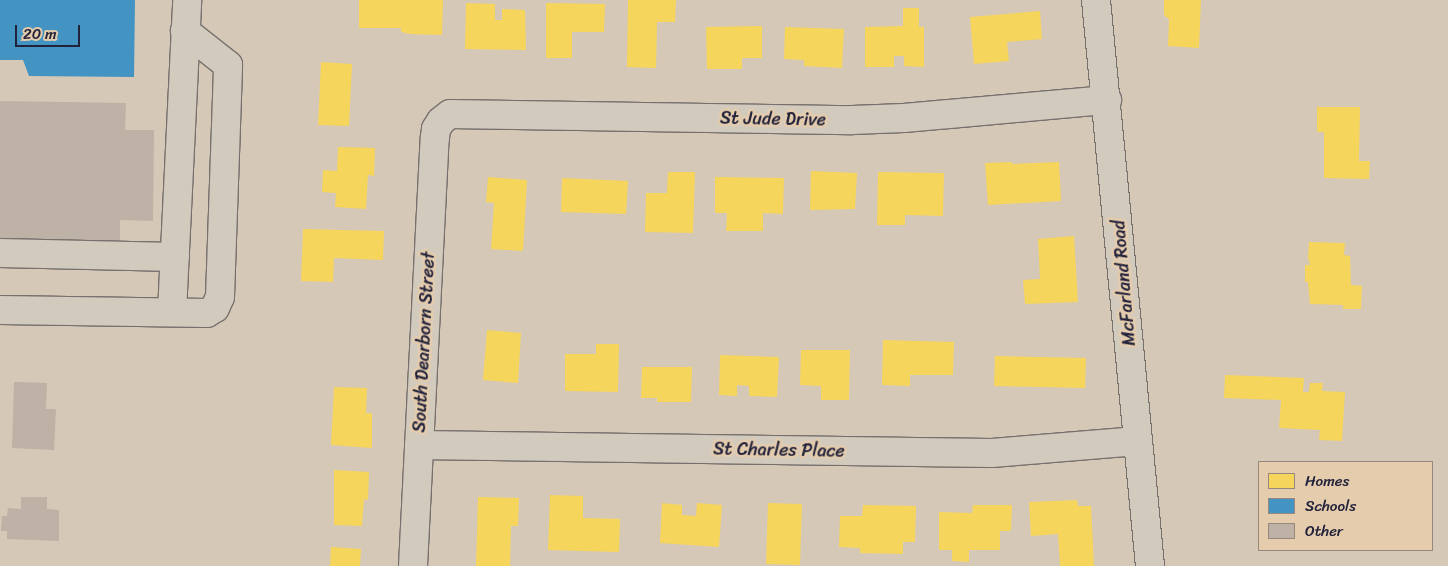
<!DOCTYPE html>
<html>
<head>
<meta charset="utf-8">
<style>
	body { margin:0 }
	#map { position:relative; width:1448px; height:566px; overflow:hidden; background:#d6c8b6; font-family:Sriracha,sans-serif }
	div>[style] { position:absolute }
	.homes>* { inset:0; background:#f6d55c }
	.schools>* { inset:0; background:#4393c3 }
	.building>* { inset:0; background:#beb1a5 }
	.roads { filter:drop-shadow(1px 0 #77716e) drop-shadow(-1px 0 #77716e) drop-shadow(0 1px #77716e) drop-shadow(0 -1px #77716e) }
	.minor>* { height:28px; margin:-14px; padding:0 14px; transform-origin:14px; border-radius:14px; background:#d3cabe }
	span { translate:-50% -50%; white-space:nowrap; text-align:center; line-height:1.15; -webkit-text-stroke:5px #e4ccad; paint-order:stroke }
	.street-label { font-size:18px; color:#22223b }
	.legend { position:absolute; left:1258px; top:461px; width:175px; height:90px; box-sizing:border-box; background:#e4ccad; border:1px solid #96887f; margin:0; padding:6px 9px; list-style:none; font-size:15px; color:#22223b }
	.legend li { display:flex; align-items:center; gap:10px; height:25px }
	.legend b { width:25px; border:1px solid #96887f }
	.scale { position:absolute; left:15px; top:25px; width:65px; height:22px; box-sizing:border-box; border:2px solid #22223b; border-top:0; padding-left:6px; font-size:15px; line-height:18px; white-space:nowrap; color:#22223b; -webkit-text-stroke:4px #e4ccad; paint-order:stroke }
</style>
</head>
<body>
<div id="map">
	<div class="homes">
		<i style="clip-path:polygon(359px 0,443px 0,442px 35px,410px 34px,401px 32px,401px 28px,359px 28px)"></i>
		<i style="clip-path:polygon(628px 0,676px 0,675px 22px,657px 22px,656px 68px,627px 67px)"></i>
		<i style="clip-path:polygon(1164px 0,1201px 0,1199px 48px,1168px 46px,1169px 19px,1164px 15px)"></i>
		<i style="clip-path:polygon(466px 3px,495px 4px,495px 20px,502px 20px,502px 9px,525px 10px,526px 50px,465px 49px)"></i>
		<i style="clip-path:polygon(546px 3px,605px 4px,604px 32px,572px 32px,572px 58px,546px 58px)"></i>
		<i style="clip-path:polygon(903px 8px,919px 8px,919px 27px,924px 27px,924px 67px,904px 66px,904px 56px,894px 56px,894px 67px,865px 67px,865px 27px,903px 26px)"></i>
		<i style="clip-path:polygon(1040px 11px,1042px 39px,1007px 42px,1009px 61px,974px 64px,970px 17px)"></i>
		<i style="clip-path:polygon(762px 26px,762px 58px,742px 58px,742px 69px,707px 69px,706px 27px)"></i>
		<i style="clip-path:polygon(785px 27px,844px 29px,842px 68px,804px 66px,804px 60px,784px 59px)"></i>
		<i style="clip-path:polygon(321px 62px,352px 64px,349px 126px,318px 125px)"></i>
		<i style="clip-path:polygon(1317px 107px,1360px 107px,1359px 161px,1370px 161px,1369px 179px,1324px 178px,1324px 132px,1317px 132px)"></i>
		<i style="clip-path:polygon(338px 147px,375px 148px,374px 176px,368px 175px,366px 209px,335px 207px,336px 193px,322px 192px,323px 170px,337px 171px)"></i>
		<i style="clip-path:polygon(1012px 162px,1012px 164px,1059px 162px,1061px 201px,988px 205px,985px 163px)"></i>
		<i style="clip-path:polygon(811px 171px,857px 173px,855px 209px,810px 210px)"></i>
		<i style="clip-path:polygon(668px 172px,695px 172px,693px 233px,645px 232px,646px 193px,667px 193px)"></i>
		<i style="clip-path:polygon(878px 172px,944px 173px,943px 216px,905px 215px,905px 225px,877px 225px)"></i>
		<i style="clip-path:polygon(488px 177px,527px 180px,523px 251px,491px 249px,494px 203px,486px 202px)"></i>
		<i style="clip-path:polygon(715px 177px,784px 178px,783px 214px,763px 213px,763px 231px,726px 231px,727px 213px,715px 213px)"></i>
		<i style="clip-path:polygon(562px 178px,628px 181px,626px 214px,561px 212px)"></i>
		<i style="clip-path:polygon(303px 229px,384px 231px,383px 260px,334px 258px,333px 282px,301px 281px)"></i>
		<i style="clip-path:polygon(1074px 236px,1078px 302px,1025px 304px,1023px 280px,1040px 279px,1038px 239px)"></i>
		<i style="clip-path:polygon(1309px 242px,1345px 243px,1344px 255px,1350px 256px,1351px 285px,1362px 286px,1361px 309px,1343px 309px,1343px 305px,1310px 304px,1308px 282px,1305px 282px,1305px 265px,1310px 265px,1308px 257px)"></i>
		<i style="clip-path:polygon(487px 330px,521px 333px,518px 383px,483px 380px)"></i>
		<i style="clip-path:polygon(883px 340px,954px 342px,953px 375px,910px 375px,910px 386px,882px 385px)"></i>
		<i style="clip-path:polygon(596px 344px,619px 344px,618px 392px,565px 391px,565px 354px,596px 354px)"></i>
		<i style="clip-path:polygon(801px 350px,850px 350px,849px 400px,821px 400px,821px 386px,800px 385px)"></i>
		<i style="clip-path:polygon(720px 355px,779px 357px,777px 397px,749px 396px,749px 386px,737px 385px,737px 396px,719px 395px)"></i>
		<i style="clip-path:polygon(995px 356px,1086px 358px,1085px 388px,994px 386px)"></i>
		<i style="clip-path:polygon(642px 367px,692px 367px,691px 402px,657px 402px,657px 398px,641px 398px)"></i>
		<i style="clip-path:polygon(1225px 375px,1304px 378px,1303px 392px,1309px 392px,1310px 383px,1323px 383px,1322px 391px,1345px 392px,1342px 441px,1319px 440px,1320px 430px,1279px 428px,1281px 400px,1224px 398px)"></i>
		<i style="clip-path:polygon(334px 387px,367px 388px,366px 413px,372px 413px,372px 448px,331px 445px)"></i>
		<i style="clip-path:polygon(334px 470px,369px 472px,368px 500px,364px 499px,362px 526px,334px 525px)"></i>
		<i style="clip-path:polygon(550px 495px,583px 496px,583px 518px,620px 519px,619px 552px,548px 550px)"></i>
		<i style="clip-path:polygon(478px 497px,519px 498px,518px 526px,511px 526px,510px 566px,476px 566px)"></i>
		<i style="clip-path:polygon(1077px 500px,1078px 506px,1091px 506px,1094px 566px,1060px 566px,1058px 534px,1031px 536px,1029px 502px)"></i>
		<i style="clip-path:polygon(662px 503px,682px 505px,682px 515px,696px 516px,697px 503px,722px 505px,719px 547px,660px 543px)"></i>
		<i style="clip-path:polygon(768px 503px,802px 504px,800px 565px,766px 564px)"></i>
		<i style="clip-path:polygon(863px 505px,916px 506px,915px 542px,903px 542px,903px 554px,860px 553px,860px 548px,839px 547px,840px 516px,862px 516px)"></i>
		<i style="clip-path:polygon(973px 505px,1012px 505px,1011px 531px,1000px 531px,1000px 550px,969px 550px,969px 562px,952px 561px,952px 550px,939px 550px,939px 512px,972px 513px)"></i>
		<i style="clip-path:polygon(331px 547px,361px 549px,360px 566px,330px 566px)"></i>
	</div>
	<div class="schools">
		<i style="clip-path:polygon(0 0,135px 0,134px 77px,29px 76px,23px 60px,0 60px)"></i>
	</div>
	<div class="building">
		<i style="clip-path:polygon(0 101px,126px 103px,125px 130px,154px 130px,153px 221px,120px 220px,120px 244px,0 241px)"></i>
		<i style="clip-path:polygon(14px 382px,47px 383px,46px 409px,56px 409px,54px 450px,12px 448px)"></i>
		<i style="clip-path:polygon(21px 497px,47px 497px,47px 509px,59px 510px,59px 541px,7px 539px,7px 531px,1px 531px,2px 516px,7px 516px,8px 508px,21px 509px)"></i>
	</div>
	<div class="roads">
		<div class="minor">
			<i style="left:1096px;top:0;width:569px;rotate:84.55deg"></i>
			<i style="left:0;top:253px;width:175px;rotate:1.3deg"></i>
			<i style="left:0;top:310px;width:207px;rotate:0.8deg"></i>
			<i style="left:207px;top:313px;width:9px;rotate:-32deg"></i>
			<i style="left:215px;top:308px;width:12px;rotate:-66deg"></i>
			<i style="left:220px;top:297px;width:232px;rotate:-88deg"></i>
			<i style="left:228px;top:65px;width:55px;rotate:-141.7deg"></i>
			<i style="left:172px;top:312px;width:312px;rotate:-87.2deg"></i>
			<i style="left:419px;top:445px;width:573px;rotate:0.8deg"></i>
			<i style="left:992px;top:453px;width:146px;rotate:-4.7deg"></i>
			<i style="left:413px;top:566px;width:429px;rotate:-87.1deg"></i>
			<i style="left:435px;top:138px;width:9px;rotate:-84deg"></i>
			<i style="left:436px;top:129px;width:9px;rotate:-58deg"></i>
			<i style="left:441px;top:121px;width:11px;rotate:-38deg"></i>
			<i style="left:450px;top:114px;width:402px;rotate:0.9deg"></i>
			<i style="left:852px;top:120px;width:52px;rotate:-2.2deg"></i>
			<i style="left:904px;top:118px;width:204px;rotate:-5.1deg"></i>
		</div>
	</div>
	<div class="street-label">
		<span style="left:773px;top:119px;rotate:1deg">St Jude Drive</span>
		<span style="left:1124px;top:283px;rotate:-95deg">McFarland Road</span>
		<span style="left:424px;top:342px;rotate:-87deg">South Dearborn Street</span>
		<span style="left:779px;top:450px;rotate:1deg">St Charles Place</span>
	</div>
	<ul class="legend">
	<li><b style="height:14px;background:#f6d55c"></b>Homes</li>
	<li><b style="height:14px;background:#4393c3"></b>Schools</li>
	<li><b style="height:14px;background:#beb1a5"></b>Other</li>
	</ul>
	<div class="scale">20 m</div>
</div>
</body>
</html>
